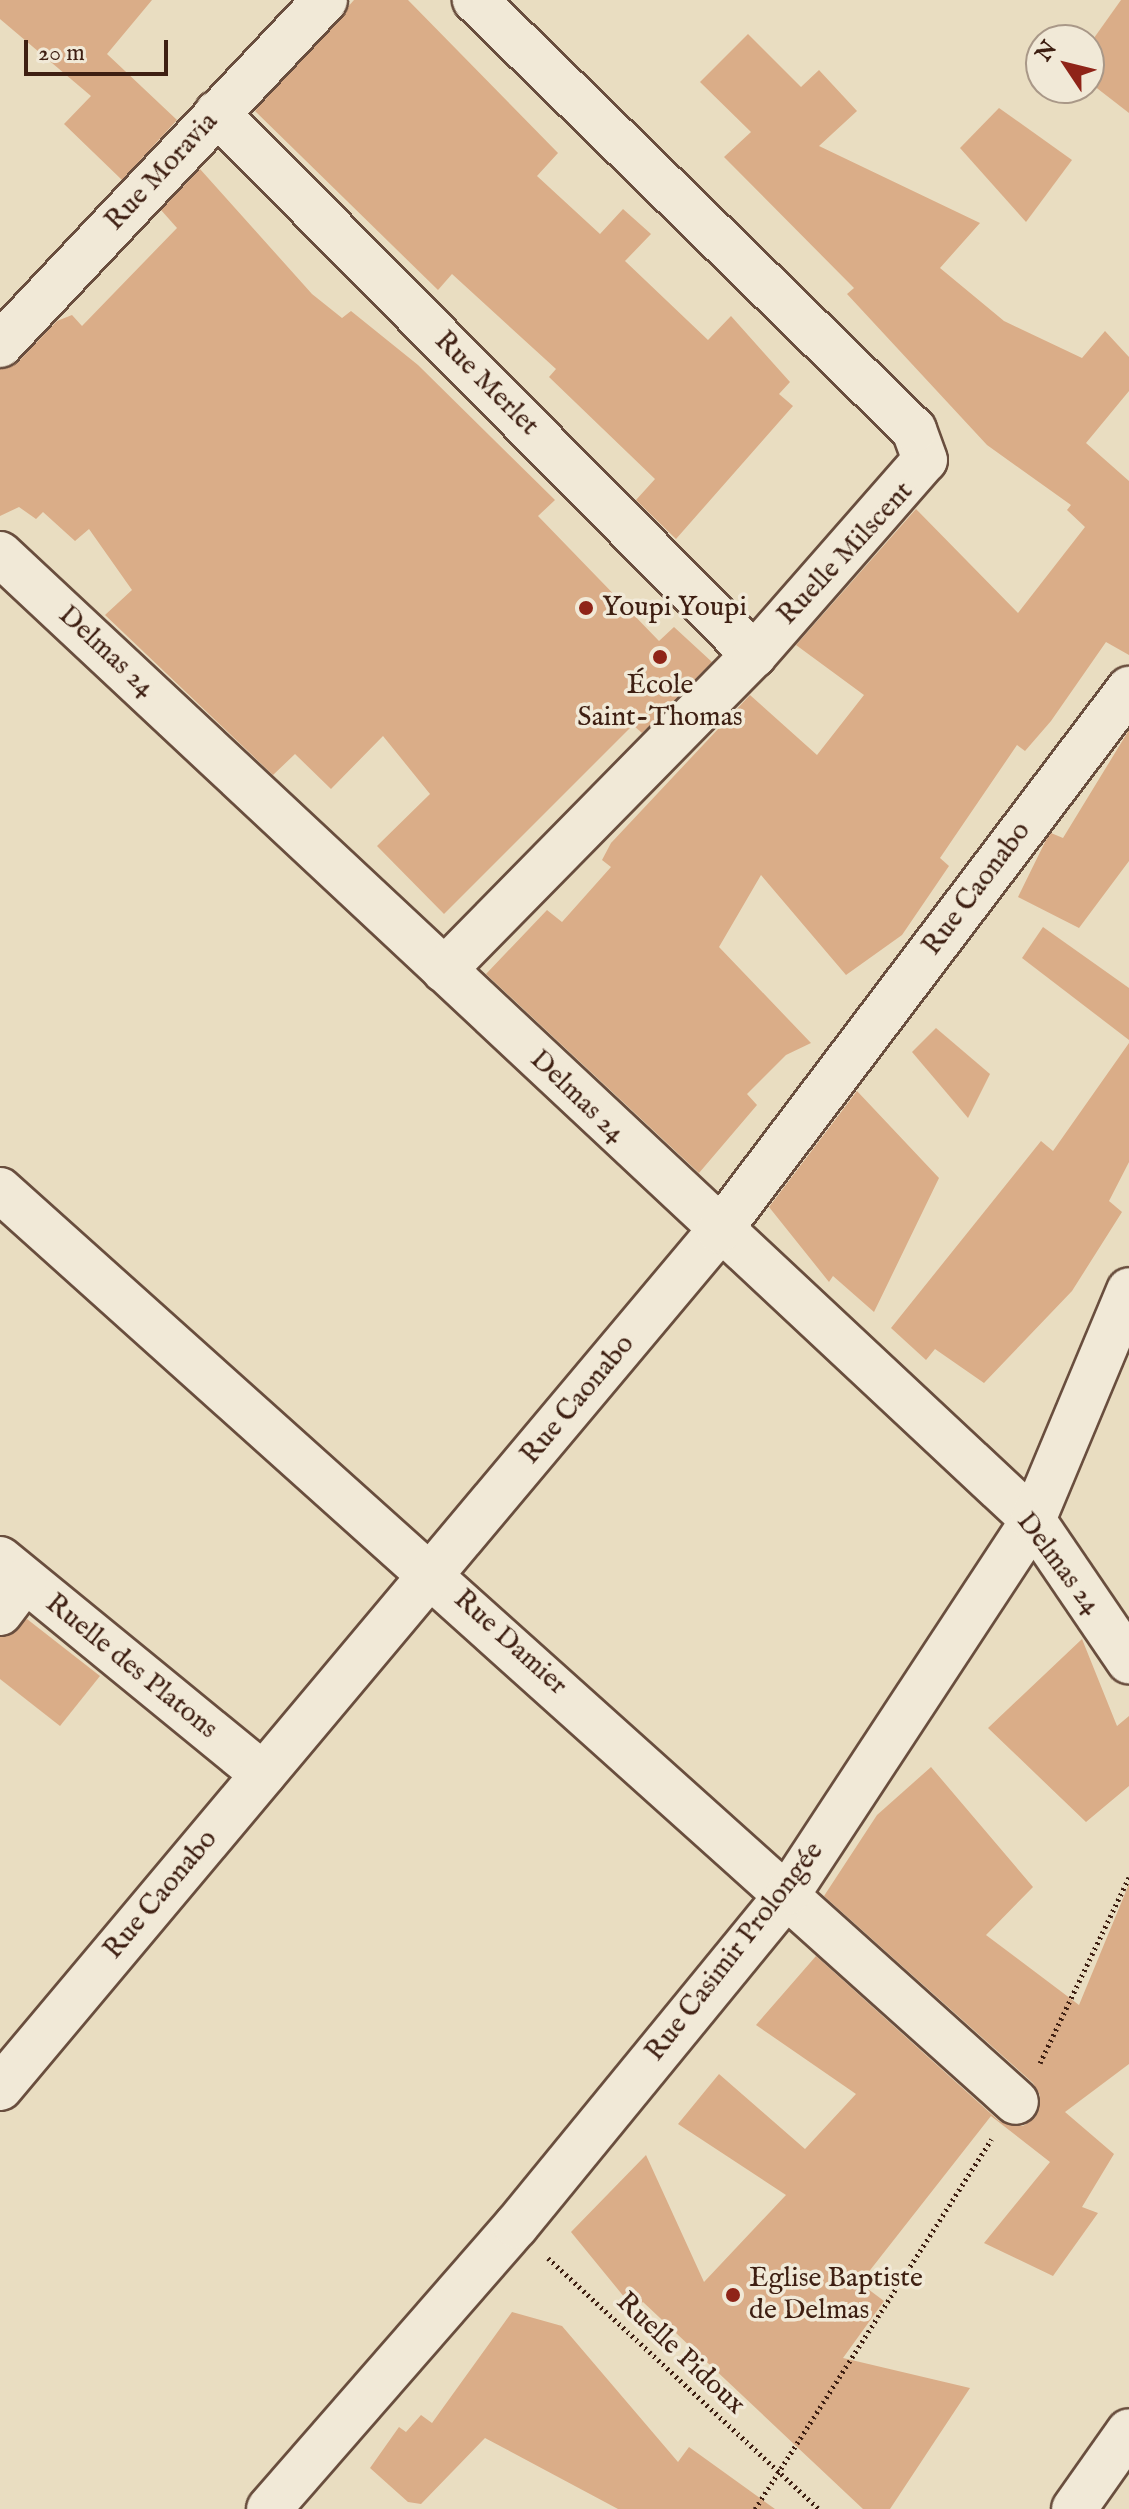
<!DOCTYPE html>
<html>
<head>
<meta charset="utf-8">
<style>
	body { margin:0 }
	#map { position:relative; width:1129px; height:2509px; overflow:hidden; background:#e9ddc1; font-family:"IM FELL English",serif }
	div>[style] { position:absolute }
	.building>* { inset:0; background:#daad88 }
	.path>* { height:5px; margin-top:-2.5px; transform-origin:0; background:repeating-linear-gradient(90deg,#3e1f12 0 2px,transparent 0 6px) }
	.roads { filter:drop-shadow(2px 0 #694e3e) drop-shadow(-2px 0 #694e3e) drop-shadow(0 2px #694e3e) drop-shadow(0 -2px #694e3e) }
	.minor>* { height:44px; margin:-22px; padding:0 22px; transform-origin:22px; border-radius:22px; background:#f1e9d7 }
	.dots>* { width:22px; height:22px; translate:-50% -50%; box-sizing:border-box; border:4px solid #f1e9d7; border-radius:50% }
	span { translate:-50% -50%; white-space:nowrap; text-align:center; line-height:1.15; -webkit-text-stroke:7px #f1e9d7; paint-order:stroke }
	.street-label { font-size:28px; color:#3e1f12 }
	.poi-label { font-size:28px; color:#3e1f12 }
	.left { translate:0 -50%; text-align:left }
	.north { position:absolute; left:1025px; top:24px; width:80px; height:80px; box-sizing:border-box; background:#f1e9d7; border:2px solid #a99888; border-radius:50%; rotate:305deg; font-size:22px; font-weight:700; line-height:32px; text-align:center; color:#3e1f12 }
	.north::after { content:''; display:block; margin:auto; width:28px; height:36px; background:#8f2418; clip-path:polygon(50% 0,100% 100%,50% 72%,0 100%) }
	.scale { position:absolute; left:24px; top:40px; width:144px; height:36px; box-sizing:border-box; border:4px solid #3e1f12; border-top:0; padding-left:10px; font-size:24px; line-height:28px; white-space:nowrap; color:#3e1f12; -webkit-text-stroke:6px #f1e9d7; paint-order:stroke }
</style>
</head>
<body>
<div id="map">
	<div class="building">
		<i style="clip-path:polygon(0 0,152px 0,107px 54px,177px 120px,122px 180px,64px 124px,91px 96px,0 19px)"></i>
		<i style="clip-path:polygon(354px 0,408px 0,558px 153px,537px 176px,600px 234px,623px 209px,651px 234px,625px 261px,708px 340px,731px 316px,790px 382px,779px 394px,793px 406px,676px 539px,636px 500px,655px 479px,549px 377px,556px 369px,452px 274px,438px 290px,255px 111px)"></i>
		<i style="clip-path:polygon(1121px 0,1129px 0,1129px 113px,1089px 82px,1089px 45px)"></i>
		<i style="clip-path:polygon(748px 34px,801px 87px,819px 70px,857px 111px,819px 146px,980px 223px,940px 268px,1004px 321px,1082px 358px,1105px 331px,1129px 357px,1129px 391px,1086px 443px,1129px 481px,1129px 655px,1106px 642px,1051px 721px,1025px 751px,1017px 745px,940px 858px,949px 866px,902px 935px,846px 975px,761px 875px,719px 947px,811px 1043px,786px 1055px,747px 1094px,757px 1105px,699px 1173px,486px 974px,547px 910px,562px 922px,611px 867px,602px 860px,611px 843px,750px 695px,817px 755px,864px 695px,796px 645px,916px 509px,1018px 613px,1085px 527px,1067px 510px,1071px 505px,987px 445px,847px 294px,854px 288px,724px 157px,751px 132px,700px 82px)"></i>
		<i style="clip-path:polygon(999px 108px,1072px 160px,1026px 222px,960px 148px)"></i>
		<i style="clip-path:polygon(200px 169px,312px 294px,342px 318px,351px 311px,418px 365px,555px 500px,538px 516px,659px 641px,674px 627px,712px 662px,642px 733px,633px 725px,444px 914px,377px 846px,430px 794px,383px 736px,331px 789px,295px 754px,273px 775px,105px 615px,132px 590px,89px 529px,75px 541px,43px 512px,36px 519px,19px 507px,0 516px,0 369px,18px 362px,57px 321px,72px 315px,82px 326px,177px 228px,161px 210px)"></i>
		<i style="clip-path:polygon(1129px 730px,1129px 861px,1079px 928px,1018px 897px,1046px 840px,1051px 833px,1063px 838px)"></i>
		<i style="clip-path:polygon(1043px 927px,1129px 988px,1129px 1040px,1022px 958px)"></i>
		<i style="clip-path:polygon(936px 1028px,990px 1074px,968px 1118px,912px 1052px)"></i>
		<i style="clip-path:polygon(1129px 1043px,1129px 1162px,1109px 1201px,1122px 1212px,1072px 1291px,984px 1383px,935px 1349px,926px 1360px,891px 1328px,1041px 1141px,1053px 1151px)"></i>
		<i style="clip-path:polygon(857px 1091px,939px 1178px,874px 1312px,833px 1276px,829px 1282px,769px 1207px)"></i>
		<i style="clip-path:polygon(27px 1619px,100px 1676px,60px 1726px,0 1679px,0 1637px)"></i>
		<i style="clip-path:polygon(1082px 1639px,1117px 1726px,1129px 1716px,1129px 1786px,1086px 1822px,988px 1728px)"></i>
		<i style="clip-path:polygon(931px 1767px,1033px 1887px,986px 1935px,1079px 2005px,1129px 1884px,1129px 2064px,1065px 2112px,1114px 2154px,1082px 2207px,1098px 2213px,1053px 2276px,984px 2243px,1050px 2162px,991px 2116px,860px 2283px,884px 2301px,843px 2358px,970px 2388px,890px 2509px,863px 2509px,643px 2302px,634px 2309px,571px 2232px,646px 2155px,704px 2282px,786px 2195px,678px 2124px,719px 2074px,805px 2149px,856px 2094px,756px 2025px,816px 1956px,999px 2121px,1023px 2126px,1035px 2118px,1040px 2095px,1033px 2083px,824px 1896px,877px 1815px)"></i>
		<i style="clip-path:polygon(512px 2312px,562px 2326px,678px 2462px,689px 2447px,775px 2509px,618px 2509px,485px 2438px,421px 2504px,408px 2502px,370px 2468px,399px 2427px,406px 2432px,421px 2415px,432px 2423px)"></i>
	</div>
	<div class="path">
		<i style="left:1040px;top:2063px;width:206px;rotate:-64.4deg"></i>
		<i style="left:548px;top:2258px;width:369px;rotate:42.8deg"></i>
		<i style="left:755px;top:2509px;width:439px;rotate:-57.4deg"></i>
	</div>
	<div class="roads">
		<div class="minor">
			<i style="left:217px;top:113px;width:763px;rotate:45.27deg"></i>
			<i style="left:0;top:345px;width:474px;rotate:-46.7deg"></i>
			<i style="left:0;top:554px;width:1414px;rotate:43.08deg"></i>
			<i style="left:1033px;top:1520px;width:171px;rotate:55.8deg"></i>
			<i style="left:444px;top:970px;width:442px;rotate:-45.5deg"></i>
			<i style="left:754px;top:655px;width:259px;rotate:-48.8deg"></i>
			<i style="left:925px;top:460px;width:32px;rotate:-110deg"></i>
			<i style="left:914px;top:430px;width:615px;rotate:-135.59deg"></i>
			<i style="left:0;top:1190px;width:1365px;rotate:41.91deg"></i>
			<i style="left:0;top:1559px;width:340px;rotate:39.3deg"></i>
			<i style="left:0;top:1613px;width:41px;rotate:-52.9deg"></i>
			<i style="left:0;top:2088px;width:1119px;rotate:-50deg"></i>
			<i style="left:719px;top:1231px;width:680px;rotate:-52.89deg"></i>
			<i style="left:269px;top:2509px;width:376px;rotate:-48.9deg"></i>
			<i style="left:516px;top:2226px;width:431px;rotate:-50.7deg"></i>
			<i style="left:789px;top:1892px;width:445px;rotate:-56.7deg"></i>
			<i style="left:1033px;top:1520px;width:249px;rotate:-67.3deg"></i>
			<i style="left:1074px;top:2509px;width:95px;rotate:-54.8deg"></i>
		</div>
	</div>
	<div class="dots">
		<i style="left:586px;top:608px;background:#8f2418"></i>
		<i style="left:660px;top:657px;background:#8f2418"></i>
		<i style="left:733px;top:2295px;background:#8f2418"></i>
	</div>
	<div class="street-label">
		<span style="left:162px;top:172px;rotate:-47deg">Rue Moravia</span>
		<span style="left:486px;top:384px;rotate:45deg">Rue Merlet</span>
		<span style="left:846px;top:554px;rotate:-47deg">Ruelle Milscent</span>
		<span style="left:106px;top:652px;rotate:43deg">Delmas 24</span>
		<span style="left:977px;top:889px;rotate:-53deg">Rue Caonabo</span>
		<span style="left:577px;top:1097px;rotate:44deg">Delmas 24</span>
		<span style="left:578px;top:1400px;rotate:-50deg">Rue Caonabo</span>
		<span style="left:1058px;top:1564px;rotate:53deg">Delmas 24</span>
		<span style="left:510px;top:1643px;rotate:42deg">Rue Damier</span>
		<span style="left:131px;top:1667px;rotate:39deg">Ruelle des Platons</span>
		<span style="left:161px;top:1895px;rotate:-50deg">Rue Caonabo</span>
		<span style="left:735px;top:1952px;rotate:-52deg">Rue Casimir Prolongée</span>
		<span style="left:680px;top:2354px;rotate:43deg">Ruelle Pidoux</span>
	</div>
	<div class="poi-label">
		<span class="left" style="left:602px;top:608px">Youpi Youpi</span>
		<span style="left:660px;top:702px">École<br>Saint-Thomas</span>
		<span class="left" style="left:749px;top:2295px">Eglise Baptiste<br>de Delmas</span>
	</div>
	<div class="north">N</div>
	<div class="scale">20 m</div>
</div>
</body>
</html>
